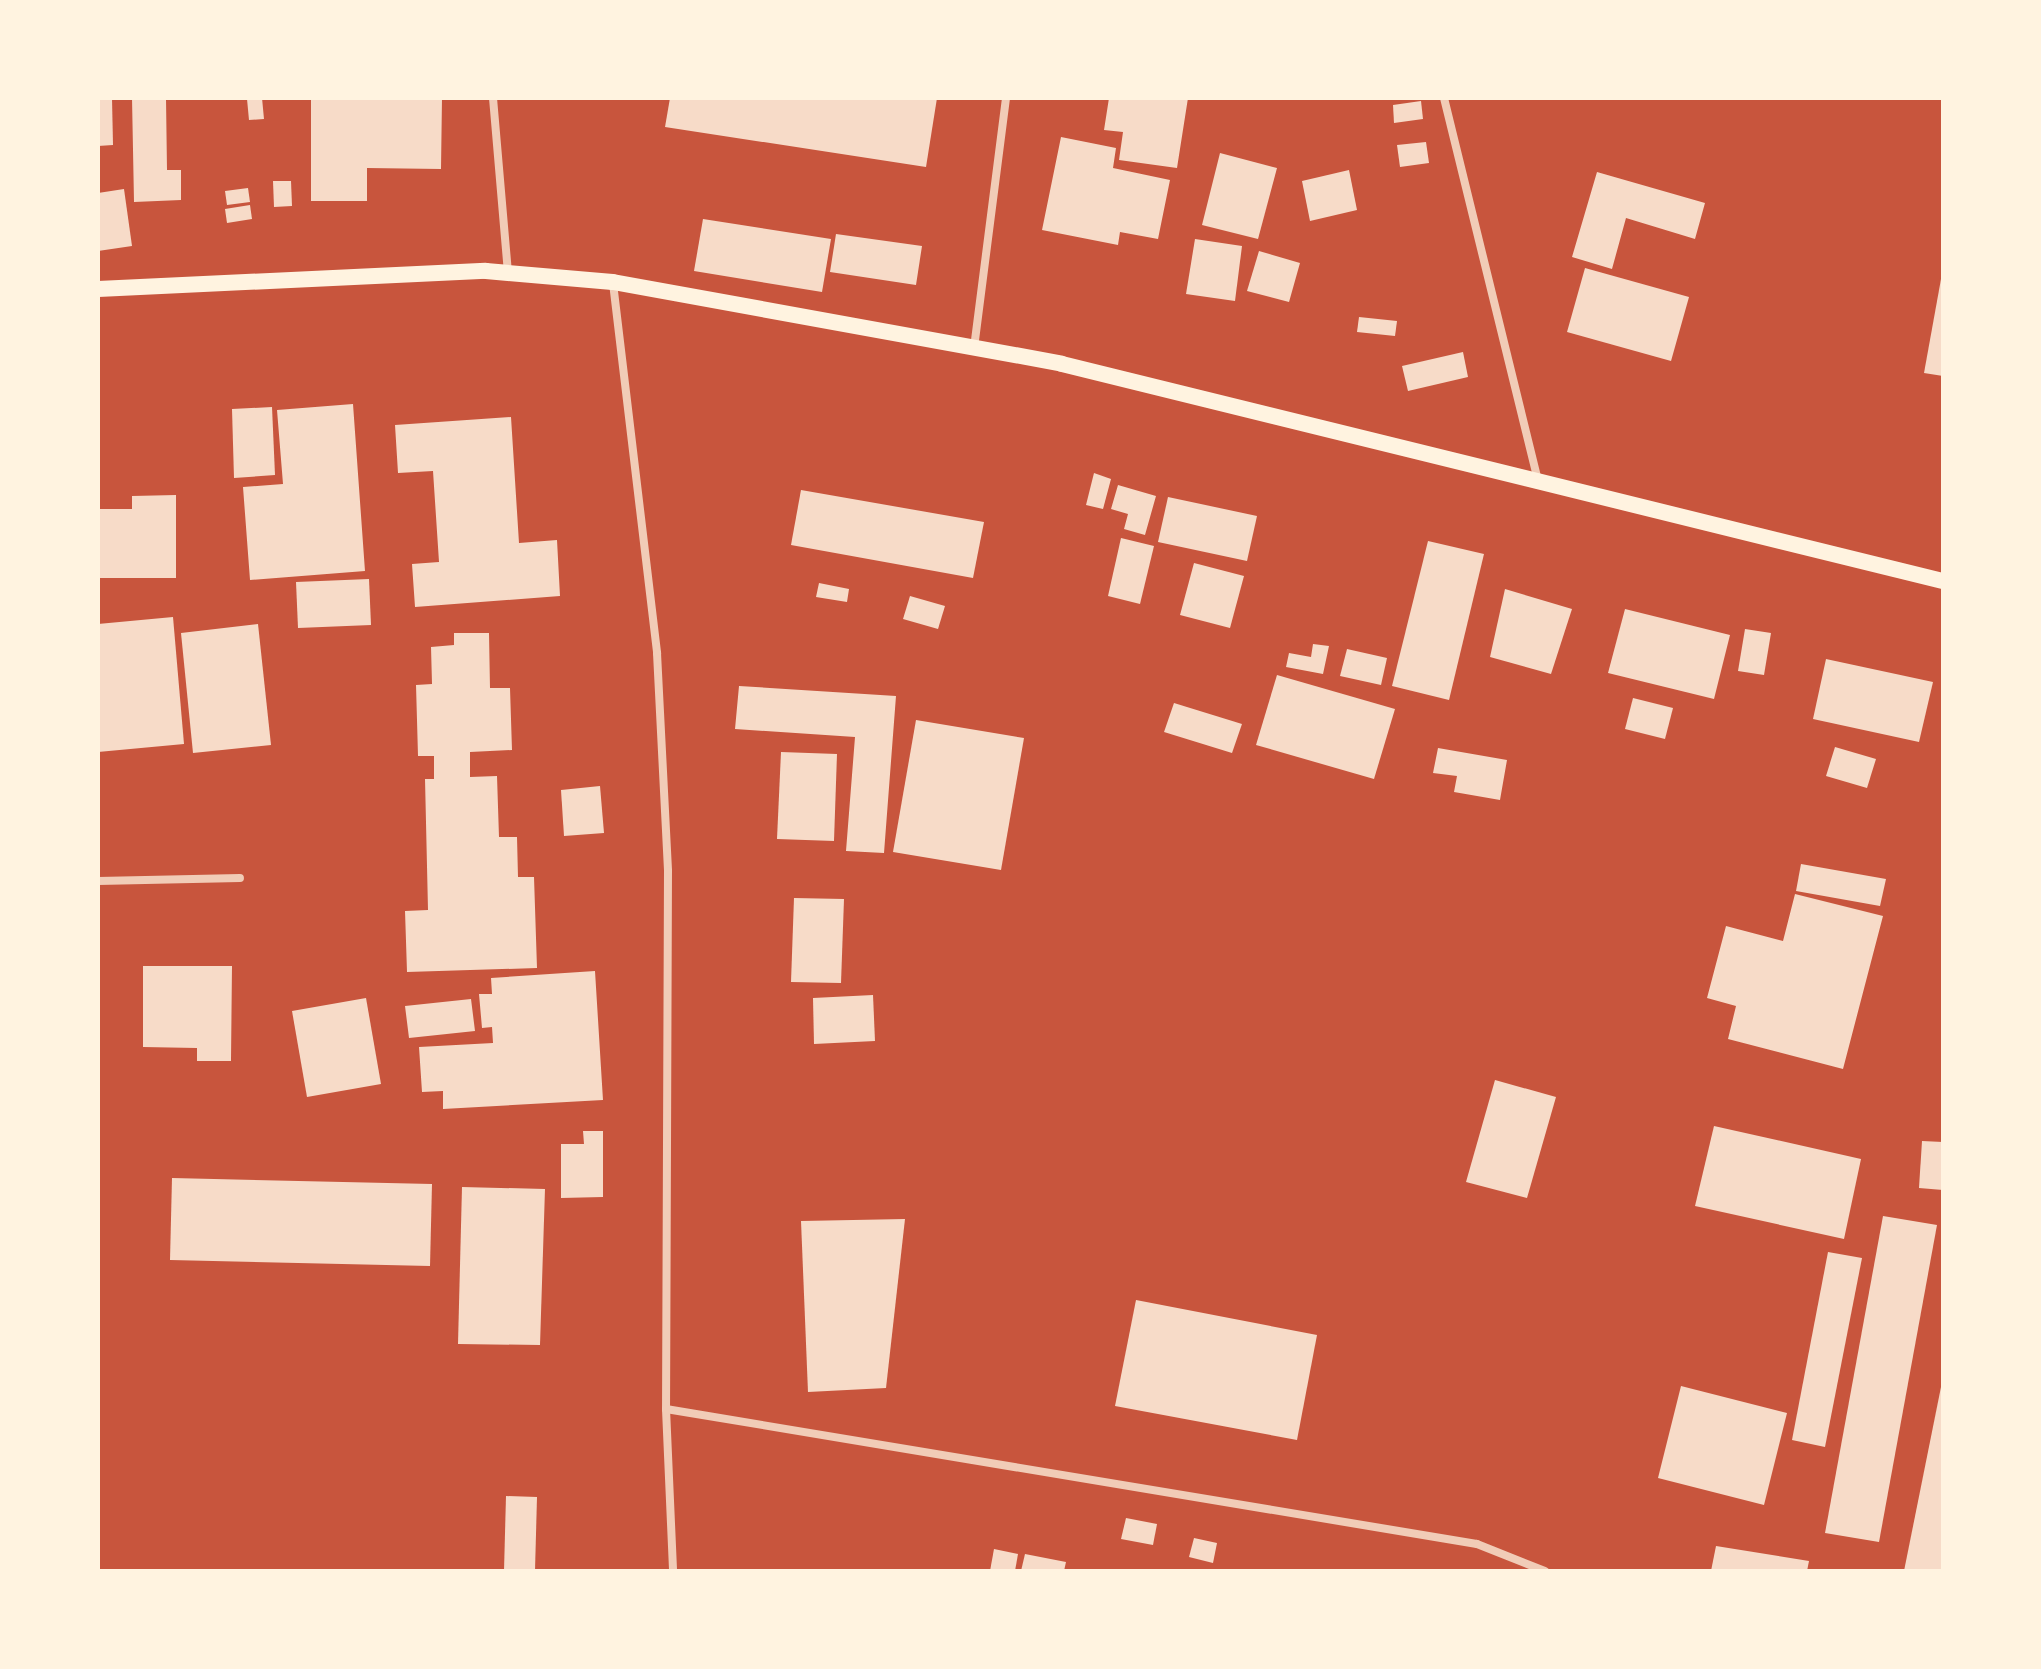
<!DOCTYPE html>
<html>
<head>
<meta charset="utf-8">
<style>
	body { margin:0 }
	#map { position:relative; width:2041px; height:1669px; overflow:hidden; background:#c8553d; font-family:"PT Sans Narrow",sans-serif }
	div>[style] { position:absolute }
	.building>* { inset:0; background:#f7dbc8 }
	.minor>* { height:8px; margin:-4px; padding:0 4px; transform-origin:4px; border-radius:4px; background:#f1ccb7 }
	.secondary>* { height:16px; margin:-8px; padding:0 8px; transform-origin:8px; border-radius:8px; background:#fff3e0 }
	span { translate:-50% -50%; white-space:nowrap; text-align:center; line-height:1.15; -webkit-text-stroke:8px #fff3e0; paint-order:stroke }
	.frame { position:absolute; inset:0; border:100px solid #fff3e0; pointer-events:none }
</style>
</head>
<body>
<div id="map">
	<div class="building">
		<i style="clip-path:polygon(98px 98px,112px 98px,113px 145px,98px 146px)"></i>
		<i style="clip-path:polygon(132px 98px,166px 98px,167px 170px,181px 170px,181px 200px,134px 202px)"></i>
		<i style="clip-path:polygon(262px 98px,264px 119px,249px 120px,247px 99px)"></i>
		<i style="clip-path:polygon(311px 98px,442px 98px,441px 169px,367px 168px,367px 201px,311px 201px)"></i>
		<i style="clip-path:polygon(670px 98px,937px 98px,926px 167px,665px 127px)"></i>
		<i style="clip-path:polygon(1109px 98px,1188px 98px,1177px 168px,1119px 160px,1123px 132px,1104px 130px)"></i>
		<i style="clip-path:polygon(1421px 101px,1423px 119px,1394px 123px,1393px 105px)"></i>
		<i style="clip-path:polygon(1061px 137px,1116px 148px,1113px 168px,1170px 180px,1158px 239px,1120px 232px,1118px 245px,1042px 230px)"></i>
		<i style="clip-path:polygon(1426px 142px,1429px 163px,1400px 167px,1397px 145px)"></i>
		<i style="clip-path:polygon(1220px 153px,1277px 168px,1258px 239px,1202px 225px)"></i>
		<i style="clip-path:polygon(1349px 170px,1357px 210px,1310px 221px,1302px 181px)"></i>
		<i style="clip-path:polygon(1597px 172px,1705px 203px,1695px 239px,1626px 218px,1612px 269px,1572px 257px)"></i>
		<i style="clip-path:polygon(273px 181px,291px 181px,292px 206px,274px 207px)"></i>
		<i style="clip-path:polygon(248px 188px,250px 202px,227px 205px,225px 191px)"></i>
		<i style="clip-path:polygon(124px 189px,132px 246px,98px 251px,98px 193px)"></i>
		<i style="clip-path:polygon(250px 205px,252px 219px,227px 223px,225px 209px)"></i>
		<i style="clip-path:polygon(703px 219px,831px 239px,822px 292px,694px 271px)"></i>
		<i style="clip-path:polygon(836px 234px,922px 246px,916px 285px,830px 272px)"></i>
		<i style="clip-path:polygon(1195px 239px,1242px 246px,1235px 301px,1186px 294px)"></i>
		<i style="clip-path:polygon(1259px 251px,1300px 263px,1289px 302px,1247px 291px)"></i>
		<i style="clip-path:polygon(1585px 268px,1689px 297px,1671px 361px,1567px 332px)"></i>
		<i style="clip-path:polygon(1943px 268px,1943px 376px,1924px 373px)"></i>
		<i style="clip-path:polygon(1359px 317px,1397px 321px,1395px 336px,1357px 332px)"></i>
		<i style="clip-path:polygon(1463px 352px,1468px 377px,1408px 391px,1402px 366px)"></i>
		<i style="clip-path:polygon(353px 404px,365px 571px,250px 580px,243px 487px,283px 484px,277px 410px)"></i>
		<i style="clip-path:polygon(272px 407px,275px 475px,234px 478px,232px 409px)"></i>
		<i style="clip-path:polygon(511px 417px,519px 543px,557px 540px,560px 596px,415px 607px,412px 564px,439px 562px,433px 471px,398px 473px,395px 425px)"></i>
		<i style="clip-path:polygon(1094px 473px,1111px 479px,1103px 509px,1086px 505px)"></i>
		<i style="clip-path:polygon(1118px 485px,1156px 496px,1145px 535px,1124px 529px,1128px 514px,1111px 509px)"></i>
		<i style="clip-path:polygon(801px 490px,984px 522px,973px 578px,791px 545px)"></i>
		<i style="clip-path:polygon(176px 495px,176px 578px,98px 578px,98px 509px,132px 509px,132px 496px)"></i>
		<i style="clip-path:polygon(1168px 497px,1257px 516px,1247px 561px,1158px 542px)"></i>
		<i style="clip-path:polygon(1121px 538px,1154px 546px,1140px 604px,1108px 596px)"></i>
		<i style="clip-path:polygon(1428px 541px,1484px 554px,1449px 700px,1392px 686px)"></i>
		<i style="clip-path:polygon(1194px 563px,1244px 576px,1230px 628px,1180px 615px)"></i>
		<i style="clip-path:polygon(369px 579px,371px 625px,298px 628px,296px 582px)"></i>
		<i style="clip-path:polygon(819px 583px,849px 589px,847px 602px,816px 597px)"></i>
		<i style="clip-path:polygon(1505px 589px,1572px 609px,1551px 674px,1490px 657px)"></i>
		<i style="clip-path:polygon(910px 596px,945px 606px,938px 629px,903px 619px)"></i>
		<i style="clip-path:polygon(1625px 609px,1730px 635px,1714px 699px,1608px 673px)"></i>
		<i style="clip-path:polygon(173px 617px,184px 744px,98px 752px,98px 624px)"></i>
		<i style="clip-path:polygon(258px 624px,271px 745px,193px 753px,181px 633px)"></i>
		<i style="clip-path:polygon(1745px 629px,1771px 633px,1764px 675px,1738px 671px)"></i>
		<i style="clip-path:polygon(454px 633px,489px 633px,490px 688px,510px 688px,512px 750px,470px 752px,470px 777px,497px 776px,499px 837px,517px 837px,518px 877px,534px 877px,537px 968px,407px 972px,405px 911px,428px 910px,425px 779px,434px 779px,434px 756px,418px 756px,416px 685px,432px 684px,431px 647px,454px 645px)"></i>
		<i style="clip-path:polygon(1313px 644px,1329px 646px,1323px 674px,1286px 667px,1289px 653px,1311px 657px)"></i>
		<i style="clip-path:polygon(1347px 649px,1387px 658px,1381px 685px,1340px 676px)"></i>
		<i style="clip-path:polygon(1826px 659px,1933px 682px,1919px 742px,1813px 719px)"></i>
		<i style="clip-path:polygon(1277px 675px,1395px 709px,1374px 779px,1256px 745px)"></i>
		<i style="clip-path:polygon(739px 686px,896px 696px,884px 853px,846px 851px,855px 737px,735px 729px)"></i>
		<i style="clip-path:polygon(1633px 698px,1673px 708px,1665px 739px,1625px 729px)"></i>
		<i style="clip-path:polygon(1174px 703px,1242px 724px,1232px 753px,1164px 732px)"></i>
		<i style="clip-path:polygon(916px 720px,1024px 738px,1001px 870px,893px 852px)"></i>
		<i style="clip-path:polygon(1835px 747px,1876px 759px,1867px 788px,1826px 776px)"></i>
		<i style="clip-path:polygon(1438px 748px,1507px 760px,1500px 800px,1454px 792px,1457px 776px,1433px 773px)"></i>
		<i style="clip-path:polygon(781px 752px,837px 754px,834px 841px,777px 839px)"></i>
		<i style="clip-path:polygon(600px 786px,604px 833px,564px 836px,561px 790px)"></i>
		<i style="clip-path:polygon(1801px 864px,1886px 879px,1880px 906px,1796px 891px)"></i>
		<i style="clip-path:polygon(1795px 894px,1883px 916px,1843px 1069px,1728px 1039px,1736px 1006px,1707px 998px,1726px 926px,1783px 941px)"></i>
		<i style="clip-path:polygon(794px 898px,844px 899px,841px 983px,791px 982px)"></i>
		<i style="clip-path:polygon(143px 966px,232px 966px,231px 1061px,197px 1061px,197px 1048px,143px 1047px)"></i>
		<i style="clip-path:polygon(595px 971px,603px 1100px,443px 1109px,443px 1091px,422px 1092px,419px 1047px,493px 1043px,492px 1027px,482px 1028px,479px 994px,492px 994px,491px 978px)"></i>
		<i style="clip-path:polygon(873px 995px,875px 1041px,814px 1044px,813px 998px)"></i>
		<i style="clip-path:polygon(366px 998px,381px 1084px,307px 1097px,292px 1011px)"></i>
		<i style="clip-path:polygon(471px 999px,475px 1031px,409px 1038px,405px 1006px)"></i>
		<i style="clip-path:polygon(1495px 1080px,1556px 1097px,1527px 1198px,1466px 1182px)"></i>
		<i style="clip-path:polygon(1714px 1126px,1861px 1159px,1844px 1239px,1695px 1206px)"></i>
		<i style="clip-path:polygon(583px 1131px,603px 1131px,603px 1197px,561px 1198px,561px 1144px,584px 1144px)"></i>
		<i style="clip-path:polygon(1922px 1141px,1943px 1142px,1943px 1190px,1919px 1188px)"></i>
		<i style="clip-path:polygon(172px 1178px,432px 1184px,430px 1266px,170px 1260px)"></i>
		<i style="clip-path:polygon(462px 1187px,545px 1189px,540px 1345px,458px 1344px)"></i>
		<i style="clip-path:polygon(1883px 1216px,1937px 1225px,1879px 1542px,1825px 1533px)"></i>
		<i style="clip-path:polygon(905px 1219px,886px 1388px,808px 1392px,801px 1221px)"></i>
		<i style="clip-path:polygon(1828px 1252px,1862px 1258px,1825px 1447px,1792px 1440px)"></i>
		<i style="clip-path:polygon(1136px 1300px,1317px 1335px,1297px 1440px,1115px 1406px)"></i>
		<i style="clip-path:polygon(1942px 1382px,1943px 1571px,1904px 1571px)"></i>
		<i style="clip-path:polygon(1681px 1386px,1787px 1413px,1764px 1505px,1658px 1478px)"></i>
		<i style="clip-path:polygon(506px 1496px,537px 1497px,535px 1571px,504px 1571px)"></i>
		<i style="clip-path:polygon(1126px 1518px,1157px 1524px,1153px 1545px,1121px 1539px)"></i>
		<i style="clip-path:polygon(1194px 1538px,1217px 1543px,1213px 1563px,1189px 1557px)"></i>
		<i style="clip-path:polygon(1716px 1546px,1809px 1561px,1807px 1571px,1711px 1571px)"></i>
		<i style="clip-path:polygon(994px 1549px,1018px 1554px,1015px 1571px,990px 1571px)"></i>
		<i style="clip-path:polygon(1025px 1554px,1066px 1562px,1064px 1571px,1021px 1571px)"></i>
	</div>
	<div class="minor">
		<i style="left:493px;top:98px;width:177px;rotate:85.1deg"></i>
		<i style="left:1444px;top:98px;width:394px;rotate:76.2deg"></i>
		<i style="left:613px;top:283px;width:373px;rotate:83.2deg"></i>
		<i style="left:657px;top:653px;width:218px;rotate:87.1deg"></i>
		<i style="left:668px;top:871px;width:538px;rotate:90.21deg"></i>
		<i style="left:666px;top:1409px;width:162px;rotate:87.5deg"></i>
		<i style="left:974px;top:348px;width:252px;rotate:-82.7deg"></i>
		<i style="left:98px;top:881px;width:142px;rotate:-1.2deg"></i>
		<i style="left:666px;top:1409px;width:822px;rotate:9.45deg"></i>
		<i style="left:1477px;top:1544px;width:73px;rotate:21.7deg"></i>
	</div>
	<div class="secondary">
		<i style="left:98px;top:289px;width:388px;rotate:-2.7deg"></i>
		<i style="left:486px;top:271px;width:127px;rotate:5deg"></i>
		<i style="left:613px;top:282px;width:456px;rotate:10.3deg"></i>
		<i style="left:1062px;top:364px;width:907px;rotate:13.84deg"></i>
	</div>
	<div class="frame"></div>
</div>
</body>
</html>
